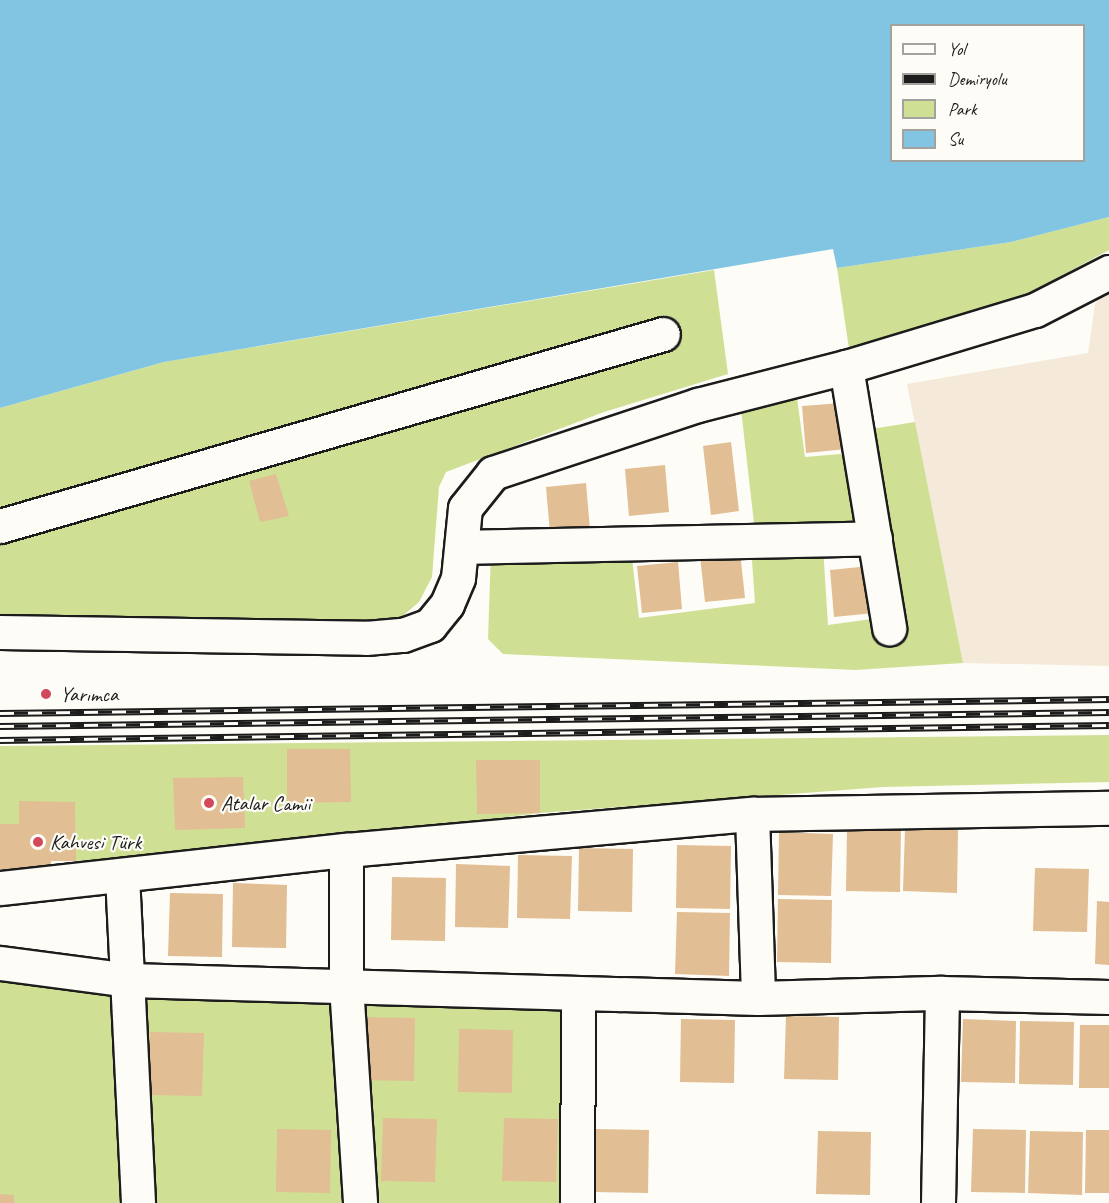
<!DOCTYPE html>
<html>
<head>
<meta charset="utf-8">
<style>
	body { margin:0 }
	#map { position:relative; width:1109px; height:1203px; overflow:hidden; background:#fdfcf7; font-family:Caveat,sans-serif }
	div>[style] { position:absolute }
	.built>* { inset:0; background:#f5e9d9 }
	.green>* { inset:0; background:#cfe094 }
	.water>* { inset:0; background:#82c5e3 }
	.building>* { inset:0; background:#e1be93 }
	.roads { filter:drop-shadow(2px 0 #1c1c1c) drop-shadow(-2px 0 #1c1c1c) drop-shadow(0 2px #1c1c1c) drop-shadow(0 -2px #1c1c1c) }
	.minor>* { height:33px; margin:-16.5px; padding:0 16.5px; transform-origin:16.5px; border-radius:16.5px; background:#fdfcf7 }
	.rail>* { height:7px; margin-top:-3.5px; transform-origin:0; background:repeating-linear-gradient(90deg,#fdfcf7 0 14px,#1c1c1c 0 28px); box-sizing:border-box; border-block:2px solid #1c1c1c }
	.dots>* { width:16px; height:16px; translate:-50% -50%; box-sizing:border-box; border:3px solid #fdfcf7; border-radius:50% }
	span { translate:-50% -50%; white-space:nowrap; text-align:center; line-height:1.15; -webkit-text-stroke:4.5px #fdfcf7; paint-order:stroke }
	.poi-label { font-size:21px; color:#1c1c1c }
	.left { translate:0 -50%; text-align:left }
	.legend { position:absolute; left:890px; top:24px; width:195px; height:138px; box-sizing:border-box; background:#fdfcf7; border:2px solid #a3a29f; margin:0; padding:8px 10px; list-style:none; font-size:18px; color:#1c1c1c }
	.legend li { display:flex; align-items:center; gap:12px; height:30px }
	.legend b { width:30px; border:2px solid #a3a29f }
</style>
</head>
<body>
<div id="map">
	<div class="built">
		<i style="clip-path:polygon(1109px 287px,1109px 666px,963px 663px,907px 384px,1088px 353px,1095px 304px)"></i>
	</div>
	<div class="green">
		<i style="clip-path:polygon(1109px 217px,1109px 250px,1020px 298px,849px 349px,837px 268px,1011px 242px)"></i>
		<i style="clip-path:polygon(714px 270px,728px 374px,604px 412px,446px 472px,439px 487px,432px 577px,419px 602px,399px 619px,374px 627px,0 623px,0 408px,164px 362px)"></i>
		<i style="clip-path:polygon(797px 398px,805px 457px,852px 453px,867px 529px,755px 532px,741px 409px)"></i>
		<i style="clip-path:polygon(915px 422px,963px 663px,855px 670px,503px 654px,488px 639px,491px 551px,632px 558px,639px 618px,755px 603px,751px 546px,823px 547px,828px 625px,879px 618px,865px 430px)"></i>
		<i style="clip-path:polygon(1109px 735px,1109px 782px,883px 787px,540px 813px,153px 860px,51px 861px,0 874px,0 746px)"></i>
		<i style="clip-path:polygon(0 963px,578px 994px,577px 1203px,0 1203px)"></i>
	</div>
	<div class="water">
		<i style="clip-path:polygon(evenodd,0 0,1109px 0,1109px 217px,1011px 242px,837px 268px,833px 249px,164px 362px,0 408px,0 0,892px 26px,1084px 26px,1084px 160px,892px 160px,892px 26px)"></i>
	</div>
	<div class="building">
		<i style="clip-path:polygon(842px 403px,847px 449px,806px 453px,802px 406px)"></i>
		<i style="clip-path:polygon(731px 442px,739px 511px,711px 515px,703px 446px)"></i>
		<i style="clip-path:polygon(665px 465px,669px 512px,629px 516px,625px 469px)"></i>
		<i style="clip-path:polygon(276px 474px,289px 516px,260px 522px,249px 481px)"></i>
		<i style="clip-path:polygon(586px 483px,590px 530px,550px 533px,546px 487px)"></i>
		<i style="clip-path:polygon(740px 552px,745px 598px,705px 602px,700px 556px)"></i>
		<i style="clip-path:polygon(678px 562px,682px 609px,642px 613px,637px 566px)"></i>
		<i style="clip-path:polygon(870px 566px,874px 613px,834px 617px,830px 570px)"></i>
		<i style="clip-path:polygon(287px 749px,350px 749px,351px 802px,287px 803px)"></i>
		<i style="clip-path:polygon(476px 760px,540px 760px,540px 813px,477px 814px)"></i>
		<i style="clip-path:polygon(243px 777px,245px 828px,175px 830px,173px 778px)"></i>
		<i style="clip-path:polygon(19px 801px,75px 802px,76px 861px,51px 861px,51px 875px,0 874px,0 824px,19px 824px)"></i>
		<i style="clip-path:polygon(847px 828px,901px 829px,900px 892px,846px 891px)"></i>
		<i style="clip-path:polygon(905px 829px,958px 830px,957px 893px,903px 891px)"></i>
		<i style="clip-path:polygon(779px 832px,833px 834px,831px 896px,778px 895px)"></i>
		<i style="clip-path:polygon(677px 845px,731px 846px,730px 909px,676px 908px)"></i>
		<i style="clip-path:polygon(579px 848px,633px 849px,632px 912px,578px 911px)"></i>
		<i style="clip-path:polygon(518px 855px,572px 856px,570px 919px,517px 918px)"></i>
		<i style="clip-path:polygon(456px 864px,510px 866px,508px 928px,455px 927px)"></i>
		<i style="clip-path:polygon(1035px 868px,1089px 869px,1087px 932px,1033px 931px)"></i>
		<i style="clip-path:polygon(392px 877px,446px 878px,445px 941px,391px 940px)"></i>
		<i style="clip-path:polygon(233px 883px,287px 885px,286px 948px,232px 947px)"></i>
		<i style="clip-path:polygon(170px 893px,223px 894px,222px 957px,168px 956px)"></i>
		<i style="clip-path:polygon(778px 899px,832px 900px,831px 963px,777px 962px)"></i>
		<i style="clip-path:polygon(1097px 901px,1109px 902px,1109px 965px,1095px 964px)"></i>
		<i style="clip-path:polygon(677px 912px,730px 913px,729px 976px,675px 974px)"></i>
		<i style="clip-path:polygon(786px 1016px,839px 1017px,838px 1080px,784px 1079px)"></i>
		<i style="clip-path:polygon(361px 1017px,415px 1018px,414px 1081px,360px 1080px)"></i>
		<i style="clip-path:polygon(681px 1019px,735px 1020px,734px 1083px,680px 1082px)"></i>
		<i style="clip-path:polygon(963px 1019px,1016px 1021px,1015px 1083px,961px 1082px)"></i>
		<i style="clip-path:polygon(1020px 1021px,1074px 1022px,1073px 1085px,1019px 1084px)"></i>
		<i style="clip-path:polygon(1080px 1025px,1109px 1025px,1109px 1088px,1079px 1088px)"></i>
		<i style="clip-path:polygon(459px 1029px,513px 1030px,512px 1093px,458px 1092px)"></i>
		<i style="clip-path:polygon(150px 1032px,204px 1033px,202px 1096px,148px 1095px)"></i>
		<i style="clip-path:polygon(383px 1118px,437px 1119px,435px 1182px,381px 1181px)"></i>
		<i style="clip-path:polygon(504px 1118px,558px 1119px,556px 1182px,502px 1181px)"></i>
		<i style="clip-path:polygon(277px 1129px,331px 1130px,330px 1193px,276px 1192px)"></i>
		<i style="clip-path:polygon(595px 1129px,649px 1130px,648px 1193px,594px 1192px)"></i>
		<i style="clip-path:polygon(973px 1129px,1026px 1130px,1025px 1193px,971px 1192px)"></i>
		<i style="clip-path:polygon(1086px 1130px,1109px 1130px,1109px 1193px,1085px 1193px)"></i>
		<i style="clip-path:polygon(818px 1131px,871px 1132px,870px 1195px,816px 1194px)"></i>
		<i style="clip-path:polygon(1030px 1131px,1083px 1132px,1082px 1195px,1028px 1193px)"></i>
		<i style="clip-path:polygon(0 1194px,14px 1195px,14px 1203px,0 1203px)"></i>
	</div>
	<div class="roads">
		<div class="minor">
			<i style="left:846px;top:367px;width:265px;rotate:80.6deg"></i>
			<i style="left:0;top:526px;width:690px;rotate:-16.15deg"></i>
			<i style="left:462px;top:547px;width:413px;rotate:-1.2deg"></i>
			<i style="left:0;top:632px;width:366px;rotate:0.9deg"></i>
			<i style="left:366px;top:638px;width:37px;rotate:-5deg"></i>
			<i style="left:403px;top:635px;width:29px;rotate:-20deg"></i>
			<i style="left:430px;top:625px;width:27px;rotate:-51deg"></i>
			<i style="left:447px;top:604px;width:28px;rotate:-67deg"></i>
			<i style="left:458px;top:578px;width:70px;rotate:-84.3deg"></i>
			<i style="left:465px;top:508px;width:45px;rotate:-51.3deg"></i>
			<i style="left:493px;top:473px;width:216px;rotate:-18.4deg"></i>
			<i style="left:698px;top:405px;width:153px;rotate:-14.4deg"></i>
			<i style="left:846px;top:367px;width:197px;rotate:-16.8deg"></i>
			<i style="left:1035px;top:310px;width:83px;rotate:-27.2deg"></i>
			<i style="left:752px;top:814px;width:184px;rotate:88.1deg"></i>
			<i style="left:346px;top:850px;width:135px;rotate:90deg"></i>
			<i style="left:346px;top:985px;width:218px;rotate:86.3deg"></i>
			<i style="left:122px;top:875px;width:328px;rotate:87.2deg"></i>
			<i style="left:0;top:888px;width:348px;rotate:-6.3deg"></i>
			<i style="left:346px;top:850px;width:408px;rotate:-5.1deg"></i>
			<i style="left:752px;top:814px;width:357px;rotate:-1deg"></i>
			<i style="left:0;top:963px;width:130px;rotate:7.5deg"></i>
			<i style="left:129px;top:980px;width:629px;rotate:1.64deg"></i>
			<i style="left:758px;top:998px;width:184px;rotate:-1.6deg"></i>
			<i style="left:942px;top:993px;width:167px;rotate:1.4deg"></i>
			<i style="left:577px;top:1203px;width:209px;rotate:-89.7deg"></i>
			<i style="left:938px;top:1203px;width:210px;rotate:-88.9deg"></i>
		</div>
	</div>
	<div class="rail">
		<i style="left:0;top:713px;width:1109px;rotate:-0.72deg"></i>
		<i style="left:0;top:726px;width:1109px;rotate:-0.72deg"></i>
		<i style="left:0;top:740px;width:1109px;rotate:-0.77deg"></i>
	</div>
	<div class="dots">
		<i style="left:46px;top:694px;background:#d1495b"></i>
		<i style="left:209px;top:803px;background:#d1495b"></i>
		<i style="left:38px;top:842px;background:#d1495b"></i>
	</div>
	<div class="poi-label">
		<span class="left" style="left:60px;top:694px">Yarımca</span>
		<span class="left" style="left:221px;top:803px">Atalar Camii</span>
		<span class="left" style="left:50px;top:842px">Kahvesi Türk</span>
	</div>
	<ul class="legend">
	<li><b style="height:8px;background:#fdfcf7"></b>Yol</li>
	<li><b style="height:8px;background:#1c1c1c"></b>Demiryolu</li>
	<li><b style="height:16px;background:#cfe094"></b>Park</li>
	<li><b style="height:16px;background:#82c5e3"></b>Su</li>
	</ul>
</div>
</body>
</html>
